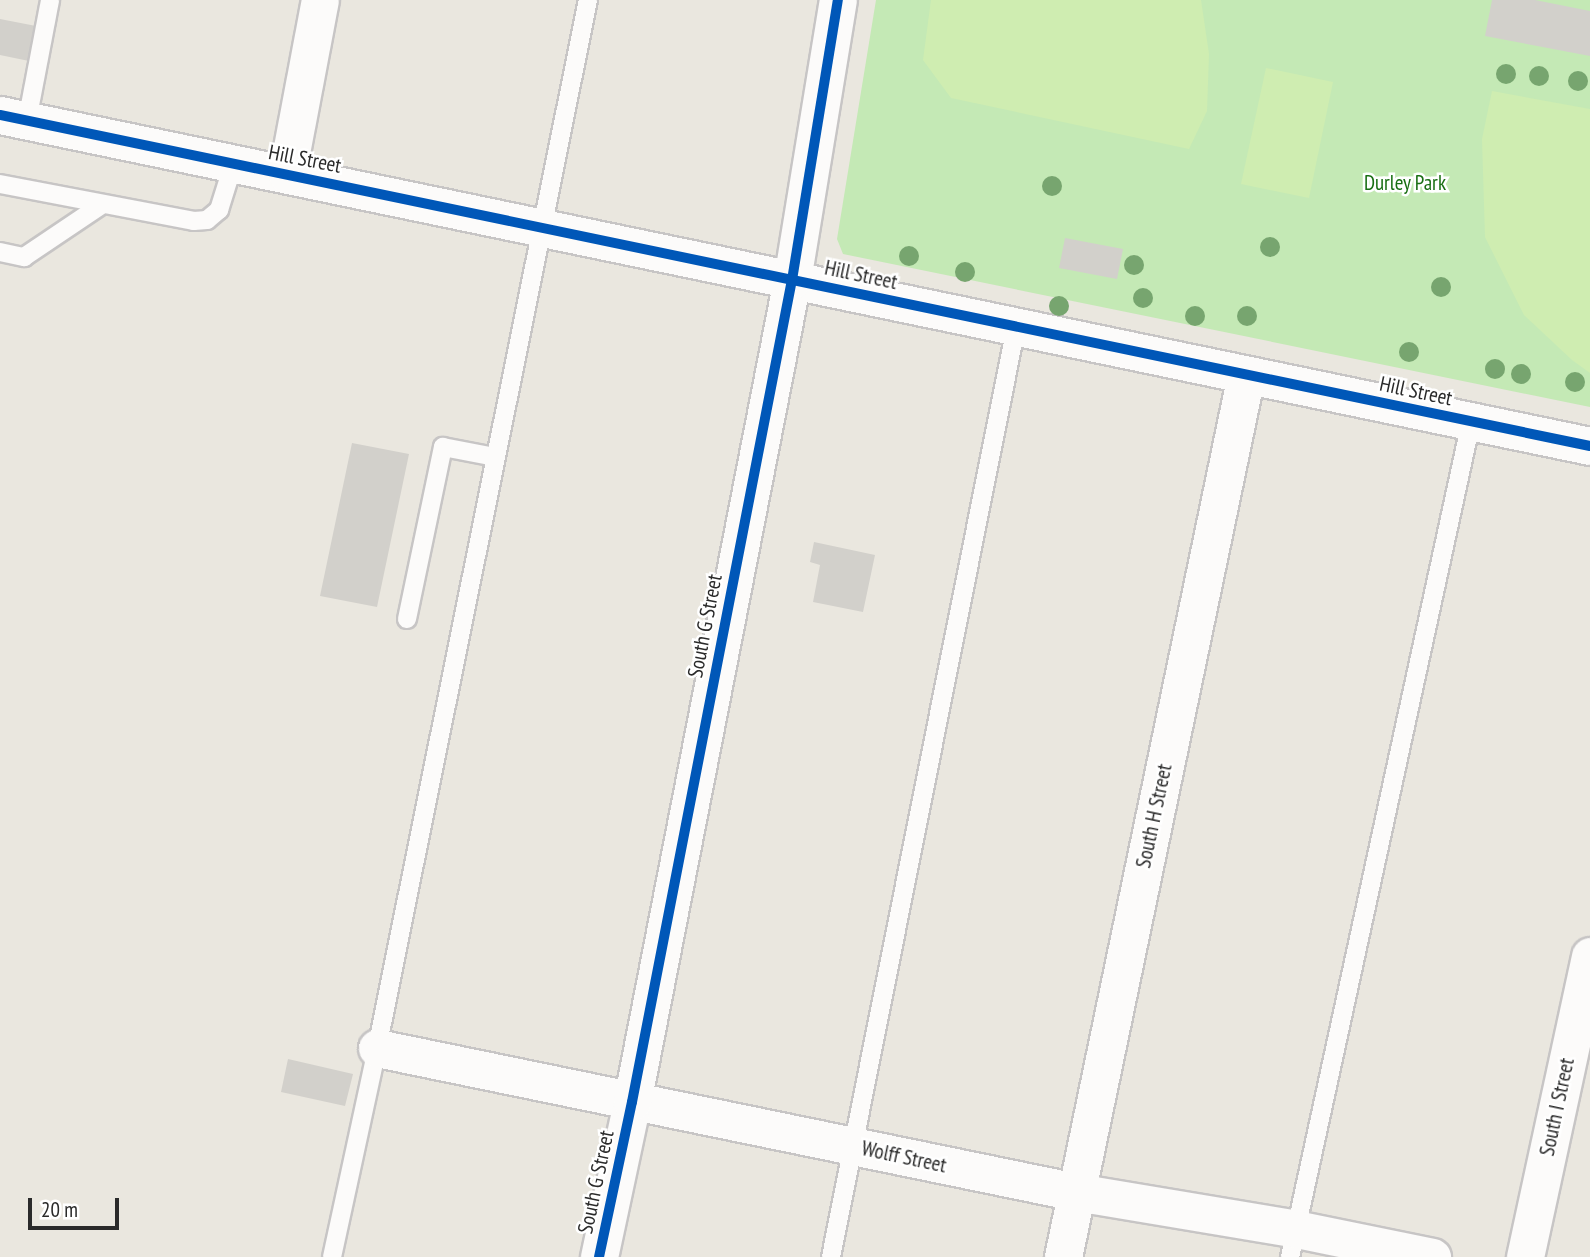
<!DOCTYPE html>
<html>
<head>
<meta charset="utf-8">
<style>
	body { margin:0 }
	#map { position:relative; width:1590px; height:1257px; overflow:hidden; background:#eae7df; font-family:"PT Sans Narrow",sans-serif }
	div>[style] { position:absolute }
	.green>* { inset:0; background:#c4e9b5 }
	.pitch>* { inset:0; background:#cfedb1 }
	.building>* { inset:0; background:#d2d0cb }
	.roads { filter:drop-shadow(2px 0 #c7c5c5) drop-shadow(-2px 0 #c7c5c5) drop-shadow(0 2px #c7c5c5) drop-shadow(0 -2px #c7c5c5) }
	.service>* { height:18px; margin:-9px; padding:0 9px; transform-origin:9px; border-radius:9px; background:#fcfbfa }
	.minor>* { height:37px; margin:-18.5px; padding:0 18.5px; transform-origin:18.5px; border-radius:18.5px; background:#fcfbfa }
	.cycleway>* { height:10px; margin:-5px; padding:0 5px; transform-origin:5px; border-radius:5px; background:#0057b8 }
	.trees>* { width:20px; height:20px; margin:-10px; border-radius:50%; background:#77a56f }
	span { translate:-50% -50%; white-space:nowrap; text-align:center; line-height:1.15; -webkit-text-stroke:5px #fff; paint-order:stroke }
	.street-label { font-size:21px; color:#2a2a2a }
	.park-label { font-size:21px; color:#196f13 }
	.scale { position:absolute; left:28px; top:1198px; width:91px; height:32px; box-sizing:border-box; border:4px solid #2a2a2a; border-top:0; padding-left:9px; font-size:21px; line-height:24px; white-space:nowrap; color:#2a2a2a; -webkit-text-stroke:5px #fff; paint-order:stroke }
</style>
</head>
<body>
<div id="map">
	<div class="green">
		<i style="clip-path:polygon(876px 0,1590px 0,1590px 407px,843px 254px,837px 239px)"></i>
	</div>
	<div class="pitch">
		<i style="clip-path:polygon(931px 0,1201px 0,1209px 54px,1207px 111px,1189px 149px,951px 98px,923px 60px)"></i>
		<i style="clip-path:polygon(1266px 68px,1333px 82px,1309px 198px,1241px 184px)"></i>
		<i style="clip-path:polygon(1492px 91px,1590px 109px,1590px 373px,1572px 360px,1524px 315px,1485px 237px,1482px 139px)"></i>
	</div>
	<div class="building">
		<i style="clip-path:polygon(1492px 0,1535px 0,1590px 11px,1590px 56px,1485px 36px)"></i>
		<i style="clip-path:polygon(0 19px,36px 26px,29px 61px,0 55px)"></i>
		<i style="clip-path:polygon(1065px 238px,1123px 249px,1117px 279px,1059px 268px)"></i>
		<i style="clip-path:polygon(352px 443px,409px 454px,377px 607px,320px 596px)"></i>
		<i style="clip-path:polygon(814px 542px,875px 555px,863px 612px,813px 602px,820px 565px,810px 562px)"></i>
		<i style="clip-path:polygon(288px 1059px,353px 1074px,345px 1106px,281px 1092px)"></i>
	</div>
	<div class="roads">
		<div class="service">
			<i style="left:27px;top:121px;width:123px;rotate:-79.2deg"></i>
			<i style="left:0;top:184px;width:197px;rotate:10.8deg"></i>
			<i style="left:194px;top:221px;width:13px;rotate:-4deg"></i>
			<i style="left:207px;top:220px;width:16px;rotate:-40deg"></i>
			<i style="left:219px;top:210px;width:47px;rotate:-72.7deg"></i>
			<i style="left:0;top:252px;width:25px;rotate:12deg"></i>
			<i style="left:24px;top:257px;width:95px;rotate:-33.9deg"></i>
			<i style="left:407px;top:619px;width:176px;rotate:-78.2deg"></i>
			<i style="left:443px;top:447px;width:53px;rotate:10.9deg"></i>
			<i style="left:332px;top:1257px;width:214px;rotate:-77.8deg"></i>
			<i style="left:377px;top:1048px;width:1069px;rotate:-78.62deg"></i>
			<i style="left:831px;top:1257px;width:948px;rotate:-78.75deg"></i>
			<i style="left:1290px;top:1257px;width:854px;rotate:-77.77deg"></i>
		</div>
		<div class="minor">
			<i style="left:0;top:115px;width:1624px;rotate:11.76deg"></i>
			<i style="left:287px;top:174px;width:177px;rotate:-79.3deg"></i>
			<i style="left:377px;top:1048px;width:714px;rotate:11.64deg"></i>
			<i style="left:1076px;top:1192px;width:223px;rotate:9.5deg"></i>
			<i style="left:1296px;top:1229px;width:139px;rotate:11.6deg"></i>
			<i style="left:599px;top:1257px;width:158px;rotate:-78deg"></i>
			<i style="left:632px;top:1102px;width:837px;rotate:-78.99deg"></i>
			<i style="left:792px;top:280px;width:284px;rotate:-80.7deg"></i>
			<i style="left:1063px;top:1257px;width:901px;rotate:-78.28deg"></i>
			<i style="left:1525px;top:1257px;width:308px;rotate:-77.8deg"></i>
		</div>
	</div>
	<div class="cycleway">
		<i style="left:0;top:115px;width:1624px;rotate:11.76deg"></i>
		<i style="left:599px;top:1257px;width:158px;rotate:-78deg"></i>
		<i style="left:632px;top:1102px;width:837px;rotate:-78.99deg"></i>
		<i style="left:792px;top:280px;width:284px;rotate:-80.7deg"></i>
	</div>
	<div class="trees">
		<i style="left:1506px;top:74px"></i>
		<i style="left:1539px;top:76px"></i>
		<i style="left:1578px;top:81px"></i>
		<i style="left:1052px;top:186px"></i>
		<i style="left:1270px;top:247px"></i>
		<i style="left:909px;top:256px"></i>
		<i style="left:1134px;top:265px"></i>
		<i style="left:965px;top:272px"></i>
		<i style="left:1441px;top:287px"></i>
		<i style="left:1143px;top:298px"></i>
		<i style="left:1059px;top:306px"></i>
		<i style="left:1195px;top:316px"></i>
		<i style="left:1247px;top:316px"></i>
		<i style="left:1409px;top:352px"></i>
		<i style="left:1495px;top:369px"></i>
		<i style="left:1521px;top:374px"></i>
		<i style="left:1575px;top:382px"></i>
	</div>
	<div class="street-label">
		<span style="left:305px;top:159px;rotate:11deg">Hill Street</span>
		<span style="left:861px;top:275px;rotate:12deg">Hill Street</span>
		<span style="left:1416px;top:391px;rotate:12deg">Hill Street</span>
		<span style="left:705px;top:626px;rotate:-79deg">South G Street</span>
		<span style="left:1154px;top:816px;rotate:-78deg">South H Street</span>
		<span style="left:1557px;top:1107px;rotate:-78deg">South I Street</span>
		<span style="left:904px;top:1157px;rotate:12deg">Wolff Street</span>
		<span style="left:596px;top:1182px;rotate:-78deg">South G Street</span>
	</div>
	<div class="park-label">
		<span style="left:1405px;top:183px">Durley Park</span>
	</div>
	<div class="scale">20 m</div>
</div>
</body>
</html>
